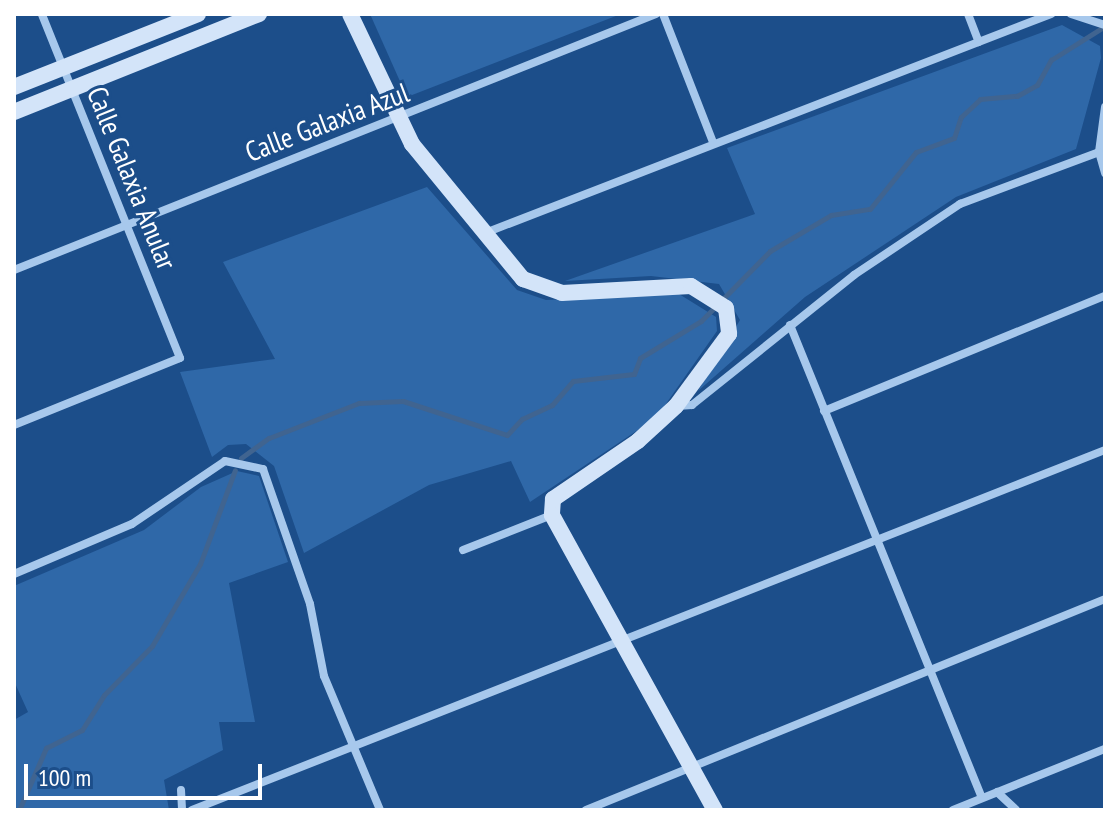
<!DOCTYPE html>
<html>
<head>
<meta charset="utf-8">
<style>
	body { margin:0 }
	#map { position:relative; width:1119px; height:824px; overflow:hidden; background:#1c4e8a; font-family:"PT Sans Narrow",sans-serif }
	div>[style] { position:absolute }
	.green>* { inset:0; background:#2f68a8 }
	.stream>* { height:5px; margin:-2.5px; padding:0 2.5px; transform-origin:2.5px; border-radius:2.5px; background:#406490 }
	.street>* { height:8px; margin:-4px; padding:0 4px; transform-origin:4px; border-radius:4px; background:#a7c8ec }
	.secondary>* { height:16px; margin:-8px; padding:0 8px; transform-origin:8px; border-radius:8px; background:#d3e4f9 }
	span { translate:-50% -50%; white-space:nowrap; text-align:center; line-height:1.15; -webkit-text-stroke:6px #1c4e8a; paint-order:stroke }
	.street-label { font-size:28px; color:#fff }
	.frame { position:absolute; inset:0; border:16px solid #fff; pointer-events:none }
	.scale { position:absolute; left:24px; top:764px; width:238px; height:36px; box-sizing:border-box; border:4px solid #fff; border-top:0; padding-left:10px; font-size:24px; line-height:28px; white-space:nowrap; color:#fff; -webkit-text-stroke:6px #1c4e8a; paint-order:stroke }
</style>
</head>
<body>
<div id="map">
	<div class="green">
		<i style="clip-path:polygon(370px 14px,621px 14px,407px 97px)"></i>
		<i style="clip-path:polygon(1062px 25px,1100px 46px,1101px 58px,1076px 149px,956px 197px,805px 297px,698px 391px,740px 320px,719px 284px,651px 276px,565px 281px,755px 214px,727px 148px)"></i>
		<i style="clip-path:polygon(427px 187px,517px 290px,546px 300px,679px 294px,716px 317px,717px 331px,656px 418px,530px 502px,511px 461px,429px 485px,304px 553px,274px 466px,246px 444px,228px 445px,212px 457px,180px 372px,275px 359px,223px 262px)"></i>
		<i style="clip-path:polygon(237px 471px,259px 476px,288px 562px,229px 583px,255px 722px,219px 722px,223px 750px,164px 780px,169px 810px,14px 810px,14px 720px,28px 712px,14px 681px,14px 586px,144px 530px,201px 487px)"></i>
	</div>
	<div class="stream">
		<i style="left:241px;top:458px;width:34px;rotate:-36deg"></i>
		<i style="left:269px;top:438px;width:97px;rotate:-21.3deg"></i>
		<i style="left:359px;top:403px;width:44px;rotate:-2.6deg"></i>
		<i style="left:403px;top:401px;width:109px;rotate:18.1deg"></i>
		<i style="left:507px;top:435px;width:22px;rotate:-47deg"></i>
		<i style="left:522px;top:419px;width:33px;rotate:-25deg"></i>
		<i style="left:552px;top:405px;width:32px;rotate:-49deg"></i>
		<i style="left:573px;top:381px;width:61px;rotate:-6.5deg"></i>
		<i style="left:634px;top:374px;width:17px;rotate:-69deg"></i>
		<i style="left:640px;top:358px;width:71px;rotate:-31.2deg"></i>
		<i style="left:701px;top:321px;width:98px;rotate:-45.4deg"></i>
		<i style="left:770px;top:251px;width:71px;rotate:-30.5deg"></i>
		<i style="left:831px;top:215px;width:39px;rotate:-9deg"></i>
		<i style="left:870px;top:209px;width:73px;rotate:-51.1deg"></i>
		<i style="left:916px;top:152px;width:40px;rotate:-20.2deg"></i>
		<i style="left:954px;top:138px;width:22px;rotate:-72deg"></i>
		<i style="left:961px;top:117px;width:26px;rotate:-43deg"></i>
		<i style="left:980px;top:99px;width:37px;rotate:-5deg"></i>
		<i style="left:1017px;top:96px;width:23px;rotate:-29deg"></i>
		<i style="left:1037px;top:85px;width:29px;rotate:-61deg"></i>
		<i style="left:1051px;top:60px;width:64px;rotate:-32.2deg"></i>
		<i style="left:19px;top:810px;width:68px;rotate:-66.5deg"></i>
		<i style="left:46px;top:748px;width:40px;rotate:-26.6deg"></i>
		<i style="left:82px;top:730px;width:41px;rotate:-57.8deg"></i>
		<i style="left:104px;top:695px;width:69px;rotate:-45.6deg"></i>
		<i style="left:152px;top:646px;width:95px;rotate:-59.7deg"></i>
		<i style="left:200px;top:564px;width:100px;rotate:-69.6deg"></i>
	</div>
	<div class="street">
		<i style="left:663px;top:14px;width:137px;rotate:68.7deg"></i>
		<i style="left:968px;top:14px;width:30px;rotate:69deg"></i>
		<i style="left:1071px;top:14px;width:36px;rotate:18deg"></i>
		<i style="left:1105px;top:107px;width:45px;rotate:97.6deg"></i>
		<i style="left:1099px;top:152px;width:22px;rotate:74deg"></i>
		<i style="left:485px;top:233px;width:607px;rotate:-21.15deg"></i>
		<i style="left:14px;top:270px;width:691px;rotate:-21.74deg"></i>
		<i style="left:790px;top:325px;width:510px;rotate:67.91deg"></i>
		<i style="left:677px;top:406px;width:15px;rotate:-4deg"></i>
		<i style="left:692px;top:405px;width:208px;rotate:-38.7deg"></i>
		<i style="left:854px;top:275px;width:128px;rotate:-33.8deg"></i>
		<i style="left:960px;top:204px;width:148px;rotate:-20.5deg"></i>
		<i style="left:824px;top:411px;width:304px;rotate:-22.3deg"></i>
		<i style="left:14px;top:425px;width:179px;rotate:-22deg"></i>
		<i style="left:180px;top:358px;width:371px;rotate:-111.9deg"></i>
		<i style="left:463px;top:550px;width:96px;rotate:-21.5deg"></i>
		<i style="left:14px;top:574px;width:128px;rotate:-23deg"></i>
		<i style="left:132px;top:524px;width:112px;rotate:-34.1deg"></i>
		<i style="left:225px;top:461px;width:39px;rotate:12deg"></i>
		<i style="left:263px;top:469px;width:143px;rotate:70.8deg"></i>
		<i style="left:310px;top:604px;width:73px;rotate:79deg"></i>
		<i style="left:324px;top:676px;width:145px;rotate:67.3deg"></i>
		<i style="left:181px;top:790px;width:20px;rotate:87deg"></i>
		<i style="left:997px;top:792px;width:26px;rotate:43deg"></i>
		<i style="left:192px;top:810px;width:981px;rotate:-21.52deg"></i>
		<i style="left:586px;top:810px;width:560px;rotate:-22.12deg"></i>
		<i style="left:953px;top:810px;width:164px;rotate:-21.9deg"></i>
	</div>
	<div class="secondary">
		<i style="left:350px;top:14px;width:144px;rotate:64.5deg"></i>
		<i style="left:412px;top:144px;width:175px;rotate:50.6deg"></i>
		<i style="left:523px;top:279px;width:41px;rotate:19.7deg"></i>
		<i style="left:562px;top:293px;width:129px;rotate:-3.1deg"></i>
		<i style="left:691px;top:286px;width:41px;rotate:32.2deg"></i>
		<i style="left:726px;top:308px;width:26px;rotate:83deg"></i>
		<i style="left:729px;top:334px;width:89px;rotate:126.4deg"></i>
		<i style="left:676px;top:406px;width:52px;rotate:137.4deg"></i>
		<i style="left:638px;top:441px;width:103px;rotate:145.7deg"></i>
		<i style="left:553px;top:499px;width:16px;rotate:94deg"></i>
		<i style="left:552px;top:515px;width:337px;rotate:61.1deg"></i>
		<i style="left:14px;top:87px;width:198px;rotate:-21.6deg"></i>
		<i style="left:14px;top:112px;width:264px;rotate:-21.8deg"></i>
	</div>
	<div class="street-label">
		<span style="left:327px;top:122px;rotate:-21deg">Calle Galaxia Azul</span>
		<span style="left:132px;top:178px;rotate:68deg">Calle Galaxia Anular</span>
	</div>
	<div class="frame"></div>
	<div class="scale">100 m</div>
</div>
</body>
</html>
